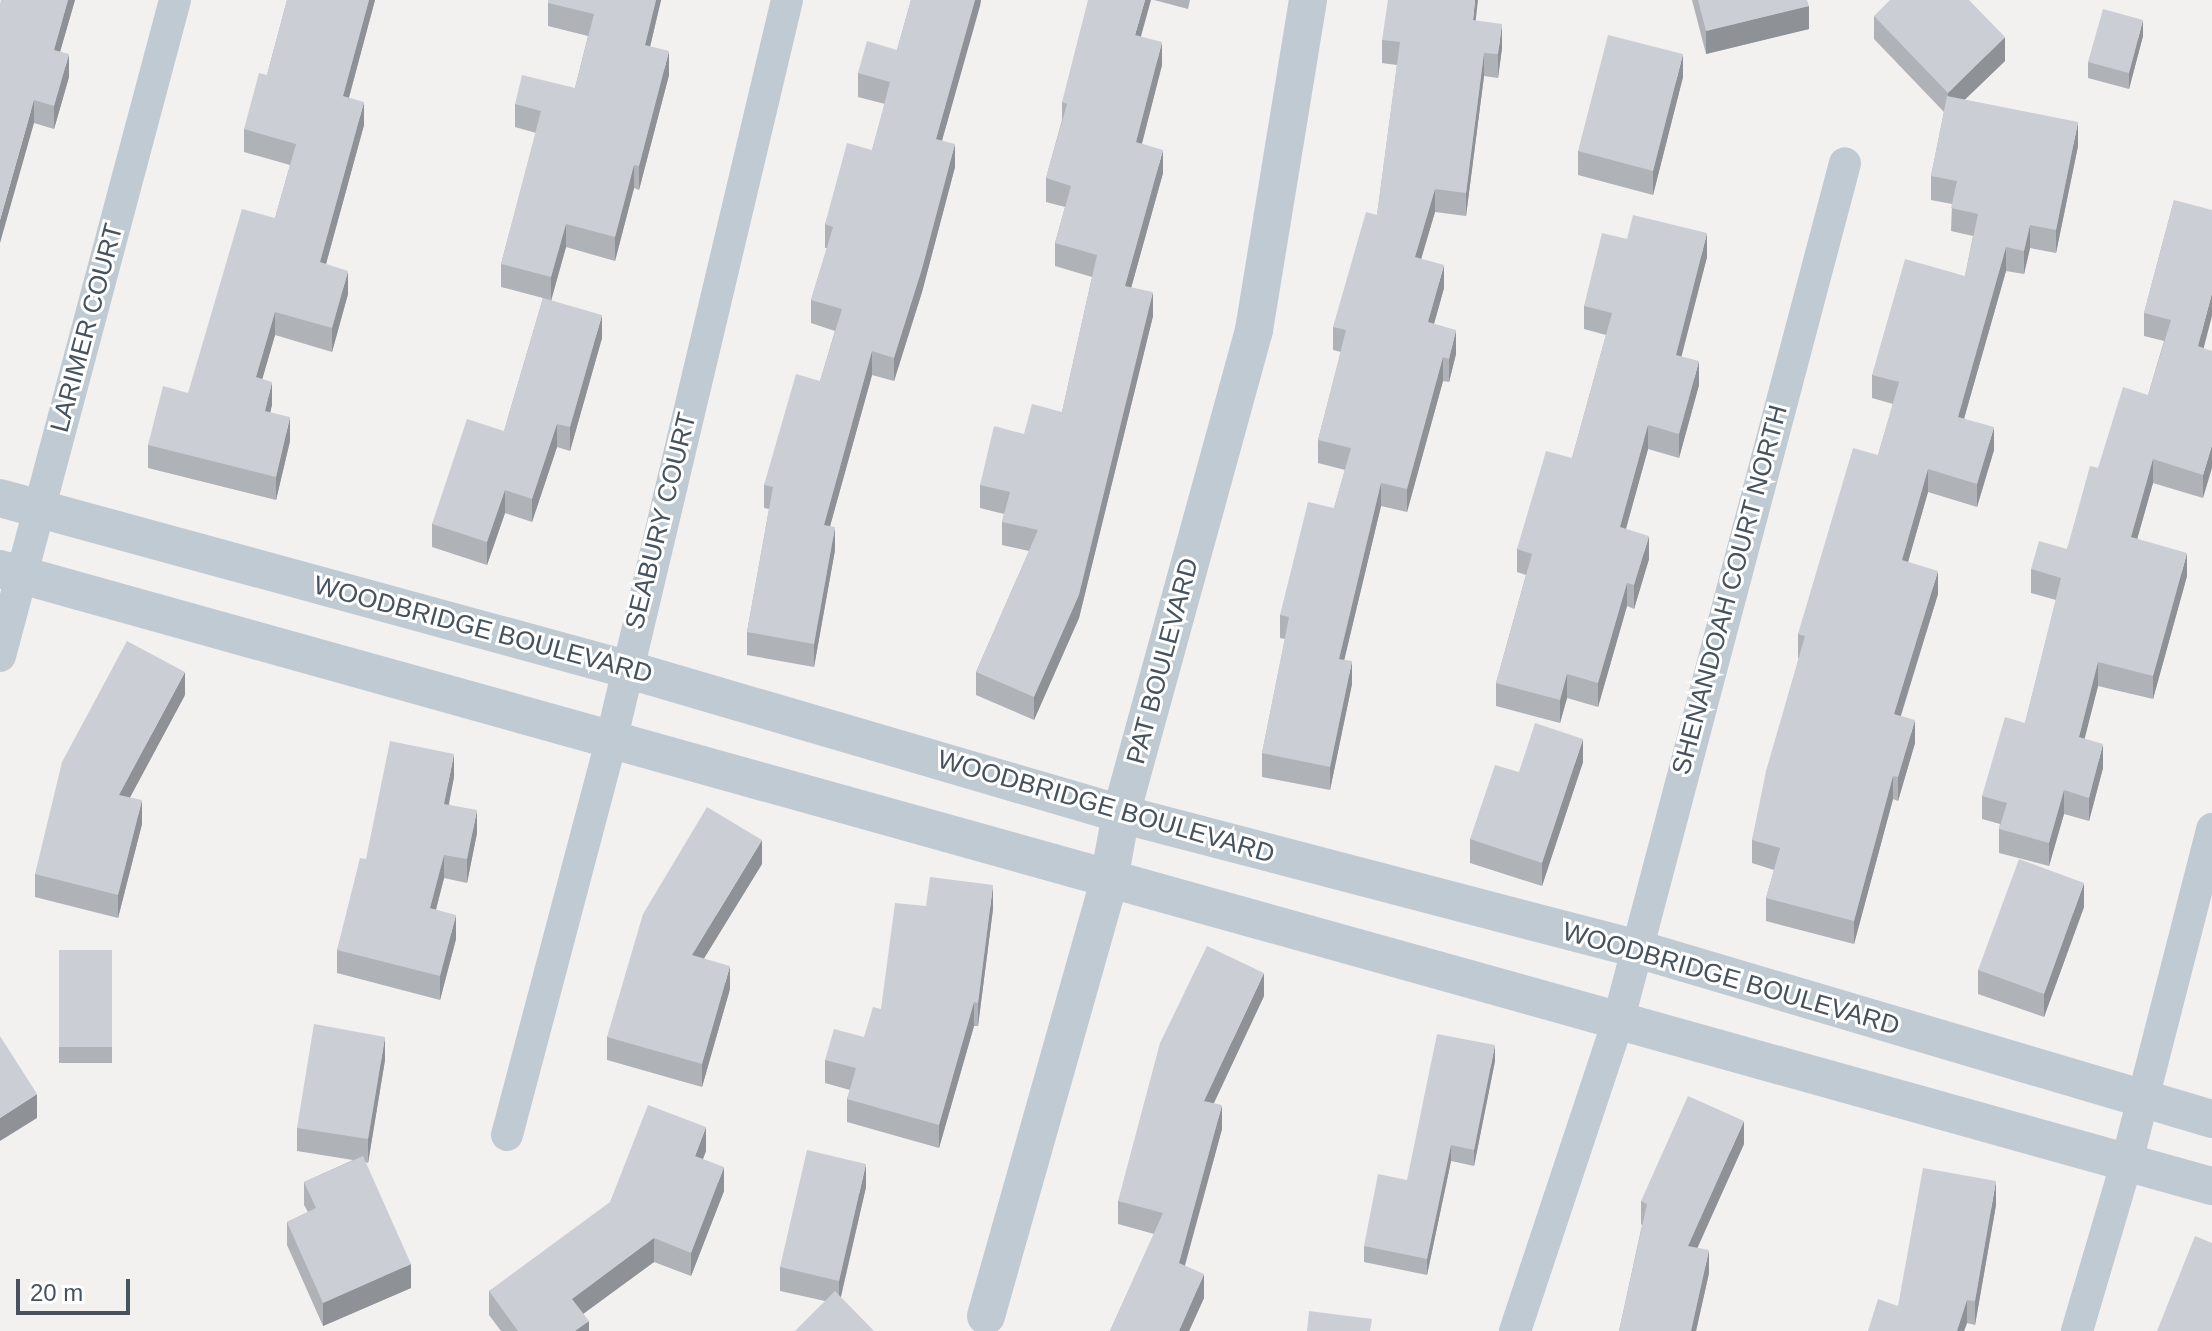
<!DOCTYPE html>
<html>
<head>
<meta charset="utf-8">
<style>
	body { margin:0 }
	#map { position:relative; width:2212px; height:1331px; overflow:hidden; background:#f3f0f0; font-family:Helvetica,sans-serif }
	div>[style] { position:absolute }
	.minor>* { height:32px; margin:-16px; padding:0 16px; transform-origin:16px; border-radius:16px; background:#bfcad3 }
	.tertiary>* { height:38px; margin:-19px; padding:0 19px; transform-origin:19px; border-radius:19px; background:#bfcad3 }
	.wall>* { inset:0; background:#afb2b7 }
	.shaded-wall>* { inset:0; background:#8e9195 }
	.building>* { inset:0; background:#cbcfd5 }
	span { translate:-50% -50%; white-space:nowrap; text-align:center; line-height:1.15; -webkit-text-stroke:6px #fff; paint-order:stroke }
	.street-label { font-size:26px; color:#46535f }
	.scale { position:absolute; left:16px; top:1279px; width:114px; height:36px; box-sizing:border-box; border:4px solid #46535f; border-top:0; padding-left:10px; font-size:24px; line-height:28px; white-space:nowrap; color:#46535f; -webkit-text-stroke:6px #fff; paint-order:stroke }
</style>
</head>
<body>
<div id="map">
	<div class="minor">
		<i style="left:0;top:656px;width:679px;rotate:-75.06deg"></i>
		<i style="left:507px;top:1135px;width:412px;rotate:-75.2deg"></i>
		<i style="left:612px;top:737px;width:757px;rotate:-76.64deg"></i>
		<i style="left:1515px;top:1331px;width:330px;rotate:-71.6deg"></i>
		<i style="left:1619px;top:1018px;width:884px;rotate:-75.19deg"></i>
		<i style="left:2077px;top:1331px;width:177px;rotate:-73.6deg"></i>
		<i style="left:2127px;top:1161px;width:343px;rotate:-75.6deg"></i>
	</div>
	<div class="tertiary">
		<i style="left:0;top:498px;width:649px;rotate:15.28deg"></i>
		<i style="left:626px;top:669px;width:516px;rotate:16.33deg"></i>
		<i style="left:1121px;top:814px;width:530px;rotate:14.64deg"></i>
		<i style="left:1634px;top:948px;width:603px;rotate:16.48deg"></i>
		<i style="left:0;top:569px;width:2296px;rotate:15.59deg"></i>
		<i style="left:986px;top:1316px;width:453px;rotate:-74.2deg"></i>
		<i style="left:1109px;top:880px;width:67px;rotate:-79.7deg"></i>
		<i style="left:1121px;top:814px;width:502px;rotate:-74.63deg"></i>
		<i style="left:1254px;top:330px;width:334px;rotate:-80.7deg"></i>
	</div>
	<div class="wall">
		<i style="clip-path:polygon(1px 0,75px 0,60px 51px,69px 77px,54px 129px,34px 123px)"></i>
		<i style="clip-path:polygon(287px 0,375px 0,349px 98px,364px 125px,326px 264px,348px 294px,332px 352px,275px 335px,262px 379px,272px 405px,270px 412px,290px 441px,276px 500px,148px 468px,148px 445px,188px 393px,275px 218px,290px 165px,244px 152px,244px 129px,267px 75px)"></i>
		<i style="clip-path:polygon(548px 0,661px 0,650px 47px,669px 75px,639px 190px,634px 188px,615px 261px,566px 247px,551px 300px,602px 338px,570px 451px,557px 447px,532px 522px,505px 513px,487px 565px,432px 547px,432px 524px,504px 431px,543px 298px,501px 287px,501px 264px,536px 133px,515px 127px,515px 104px,575px 88px,588px 36px,548px 26px)"></i>
		<i style="clip-path:polygon(911px 0,981px 0,942px 140px,955px 167px,922px 292px,894px 381px,872px 375px,830px 526px,835px 550px,814px 667px,747px 655px,747px 632px,769px 509px,764px 508px,764px 485px,820px 381px,835px 331px,811px 323px,811px 300px,827px 248px,825px 248px,825px 224px,872px 150px,885px 104px,858px 97px,858px 73px,897px 50px)"></i>
		<i style="clip-path:polygon(1154px 0,1190px 0,1188px 9px)"></i>
		<i style="clip-path:polygon(1692px 0,1807px 0,1809px 29px,1706px 54px)"></i>
		<i style="clip-path:polygon(1874px 16px,2005px 61px,1964px 100px,2078px 146px,2056px 253px,2030px 248px,2024px 274px,2006px 271px,1964px 418px,1994px 450px,1977px 507px,1928px 492px,1908px 562px,1938px 594px,1901px 716px,1915px 743px,1898px 801px,1893px 799px,1854px 944px,1766px 921px,1766px 898px,1774px 870px,1752px 863px,1752px 840px,1799px 658px,1798px 658px,1798px 634px,1878px 455px,1893px 404px,1872px 398px,1872px 375px,1965px 276px,1973px 236px,1951px 231px,1952px 204px,1931px 200px,1931px 176px,1944px 112px,1874px 39px)"></i>
		<i style="clip-path:polygon(1476px 21px,1502px 48px,1498px 78px,1484px 76px,1466px 216px,1435px 212px,1421px 258px,1444px 288px,1434px 324px,1456px 354px,1449px 382px,1443px 381px,1407px 512px,1381px 506px,1344px 660px,1352px 684px,1330px 790px,1262px 777px,1262px 753px,1285px 639px,1280px 638px,1280px 615px,1334px 508px,1345px 470px,1318px 463px,1318px 440px,1341px 352px,1333px 350px,1333px 327px,1377px 215px,1397px 65px,1382px 63px,1382px 40px)"></i>
		<i style="clip-path:polygon(2143px 36px,2129px 89px,2088px 78px,2088px 62px)"></i>
		<i style="clip-path:polygon(1141px 37px,1162px 65px,1142px 144px,1163px 173px,1131px 288px,1153px 316px,1079px 618px,1034px 720px,976px 695px,976px 672px,1029px 551px,1002px 545px,1002px 522px,1004px 514px,980px 508px,980px 485px,1024px 434px,1062px 412px,1092px 277px,1055px 266px,1055px 243px,1065px 207px,1046px 202px,1046px 178px,1062px 120px,1062px 102px)"></i>
		<i style="clip-path:polygon(1683px 77px,1653px 195px,1578px 175px,1578px 151px)"></i>
		<i style="clip-path:polygon(2174px 200px,2204px 348px,2203px 498px,2153px 483px,2137px 539px,2187px 576px,2153px 699px,2098px 686px,2084px 739px,2103px 768px,2089px 821px,2064px 814px,2049px 866px,1999px 853px,1999px 829px,2000px 824px,1982px 819px,1982px 796px,2025px 723px,2056px 600px,2031px 593px,2031px 569px,2067px 549px,2098px 468px,2148px 395px,2164px 341px,2144px 336px,2144px 313px)"></i>
		<i style="clip-path:polygon(1627px 239px,1707px 257px,1681px 356px,1699px 385px,1679px 458px,1648px 449px,1626px 529px,1649px 559px,1634px 609px,1627px 606px,1598px 707px,1567px 698px,1560px 723px,1496px 706px,1496px 683px,1526px 575px,1517px 572px,1517px 549px,1572px 458px,1606px 335px,1584px 329px,1584px 306px)"></i>
		<i style="clip-path:polygon(185px 695px,130px 797px,142px 824px,118px 918px,35px 897px,35px 874px)"></i>
		<i style="clip-path:polygon(1583px 762px,1542px 886px,1470px 863px,1470px 839px,1519px 772px)"></i>
		<i style="clip-path:polygon(454px 777px,449px 804px,477px 833px,467px 883px,444px 878px,436px 910px,456px 939px,440px 1000px,337px 973px,337px 950px,366px 859px)"></i>
		<i style="clip-path:polygon(762px 864px,704px 958px,730px 989px,702px 1087px,607px 1060px,607px 1037px)"></i>
		<i style="clip-path:polygon(926px 906px,993px 909px,978px 1026px,974px 1026px,939px 1148px,847px 1122px,847px 1099px,850px 1090px,825px 1083px,825px 1060px,864px 1037px,881px 1009px)"></i>
		<i style="clip-path:polygon(2084px 907px,2044px 1017px,1978px 994px,1978px 970px)"></i>
		<i style="clip-path:polygon(59px 950px,112px 950px,112px 1063px,59px 1063px)"></i>
		<i style="clip-path:polygon(1264px 996px,1214px 1103px,1222px 1129px,1185px 1266px,1204px 1298px,1189px 1331px,1110px 1331px,1154px 1234px,1118px 1224px,1118px 1201px)"></i>
		<i style="clip-path:polygon(385px 1060px,368px 1163px,365px 1162px,411px 1288px,323px 1326px,287px 1245px,287px 1222px,308px 1212px,304px 1205px,304px 1182px,353px 1160px,297px 1151px,297px 1128px)"></i>
		<i style="clip-path:polygon(1495px 1061px,1474px 1166px,1451px 1161px,1427px 1275px,1364px 1262px,1364px 1246px,1407px 1180px)"></i>
		<i style="clip-path:polygon(1744px 1144px,1697px 1248px,1709px 1273px,1696px 1331px,1619px 1331px,1642px 1225px,1641px 1224px,1641px 1201px)"></i>
		<i style="clip-path:polygon(706px 1151px,703px 1159px,724px 1191px,691px 1276px,654px 1262px,583px 1314px,589px 1331px,501px 1331px,489px 1315px,489px 1291px)"></i>
		<i style="clip-path:polygon(866px 1187px,841px 1297px,825px 1301px,780px 1291px,780px 1267px)"></i>
		<i style="clip-path:polygon(1996px 1205px,1975px 1325px,1967px 1323px,1964px 1331px,1868px 1331px,1898px 1306px)"></i>
	</div>
	<div class="shaded-wall">
		<i style="clip-path:polygon(68px 0,75px 0,54px 73px,54px 50px)"></i>
		<i style="clip-path:polygon(369px 0,375px 0,343px 119px,343px 96px)"></i>
		<i style="clip-path:polygon(656px 0,661px 0,645px 68px,645px 45px)"></i>
		<i style="clip-path:polygon(975px 0,981px 0,980px 6px,936px 162px,936px 139px)"></i>
		<i style="clip-path:polygon(1145px 0,1151px 0,1135px 58px,1135px 35px)"></i>
		<i style="clip-path:polygon(1475px 0,1478px 0,1473px 44px,1473px 20px)"></i>
		<i style="clip-path:polygon(1809px 6px,1809px 29px,1706px 54px,1706px 31px)"></i>
		<i style="clip-path:polygon(2143px 20px,2143px 36px,2129px 89px,2129px 73px)"></i>
		<i style="clip-path:polygon(1502px 24px,1502px 48px,1498px 78px,1498px 54px)"></i>
		<i style="clip-path:polygon(2005px 37px,2005px 61px,1948px 116px,1948px 93px)"></i>
		<i style="clip-path:polygon(1162px 42px,1162px 65px,1136px 166px,1136px 142px)"></i>
		<i style="clip-path:polygon(669px 51px,669px 75px,639px 190px,639px 166px)"></i>
		<i style="clip-path:polygon(1484px 53px,1484px 76px,1466px 216px,1466px 193px)"></i>
		<i style="clip-path:polygon(69px 54px,69px 77px,54px 129px,54px 106px)"></i>
		<i style="clip-path:polygon(1683px 54px,1683px 77px,1653px 195px,1653px 171px)"></i>
		<i style="clip-path:polygon(34px 100px,34px 123px,0 243px,0 220px)"></i>
		<i style="clip-path:polygon(364px 102px,364px 125px,320px 286px,320px 262px)"></i>
		<i style="clip-path:polygon(2078px 122px,2078px 146px,2056px 253px,2056px 230px)"></i>
		<i style="clip-path:polygon(955px 144px,955px 167px,922px 292px,894px 381px,894px 358px)"></i>
		<i style="clip-path:polygon(1163px 150px,1163px 173px,1125px 310px,1125px 286px)"></i>
		<i style="clip-path:polygon(634px 165px,634px 188px,615px 261px,615px 237px)"></i>
		<i style="clip-path:polygon(1435px 189px,1435px 212px,1415px 280px,1415px 257px)"></i>
		<i style="clip-path:polygon(566px 224px,566px 247px,551px 301px,551px 277px)"></i>
		<i style="clip-path:polygon(2030px 225px,2030px 248px,2024px 274px,2024px 251px)"></i>
		<i style="clip-path:polygon(1707px 233px,1707px 257px,1676px 378px,1676px 355px)"></i>
		<i style="clip-path:polygon(2006px 247px,2006px 271px,1958px 440px,1958px 417px)"></i>
		<i style="clip-path:polygon(1444px 265px,1444px 288px,1428px 345px,1428px 322px)"></i>
		<i style="clip-path:polygon(348px 271px,348px 294px,332px 352px,332px 328px)"></i>
		<i style="clip-path:polygon(1153px 292px,1153px 316px,1079px 618px,1034px 720px,1034px 697px)"></i>
		<i style="clip-path:polygon(2212px 293px,2212px 316px,2198px 370px,2198px 346px)"></i>
		<i style="clip-path:polygon(275px 312px,275px 335px,256px 401px,256px 377px)"></i>
		<i style="clip-path:polygon(602px 315px,602px 338px,570px 451px,570px 427px)"></i>
		<i style="clip-path:polygon(1456px 330px,1456px 354px,1449px 382px,1449px 359px)"></i>
		<i style="clip-path:polygon(872px 351px,872px 375px,824px 548px,824px 525px)"></i>
		<i style="clip-path:polygon(1443px 357px,1443px 381px,1407px 512px,1407px 489px)"></i>
		<i style="clip-path:polygon(1699px 361px,1699px 385px,1679px 458px,1679px 434px)"></i>
		<i style="clip-path:polygon(272px 382px,272px 405px,265px 434px,265px 411px)"></i>
		<i style="clip-path:polygon(290px 417px,290px 441px,276px 500px,276px 477px)"></i>
		<i style="clip-path:polygon(557px 424px,557px 447px,532px 522px,532px 499px)"></i>
		<i style="clip-path:polygon(1648px 425px,1648px 449px,1620px 550px,1620px 527px)"></i>
		<i style="clip-path:polygon(1994px 427px,1994px 450px,1977px 507px,1977px 484px)"></i>
		<i style="clip-path:polygon(2212px 445px,2212px 468px,2203px 498px,2203px 475px)"></i>
		<i style="clip-path:polygon(2153px 459px,2153px 483px,2131px 561px,2131px 537px)"></i>
		<i style="clip-path:polygon(1928px 469px,1928px 492px,1902px 583px,1902px 560px)"></i>
		<i style="clip-path:polygon(1381px 483px,1381px 506px,1339px 682px,1339px 659px)"></i>
		<i style="clip-path:polygon(505px 490px,505px 513px,487px 565px,487px 542px)"></i>
		<i style="clip-path:polygon(835px 527px,835px 550px,814px 667px,814px 644px)"></i>
		<i style="clip-path:polygon(1649px 536px,1649px 559px,1634px 609px,1634px 585px)"></i>
		<i style="clip-path:polygon(2187px 553px,2187px 576px,2153px 699px,2153px 676px)"></i>
		<i style="clip-path:polygon(1938px 571px,1938px 594px,1894px 737px,1894px 714px)"></i>
		<i style="clip-path:polygon(1627px 583px,1627px 606px,1598px 707px,1598px 683px)"></i>
		<i style="clip-path:polygon(1352px 661px,1352px 684px,1330px 790px,1330px 767px)"></i>
		<i style="clip-path:polygon(2098px 662px,2098px 686px,2079px 761px,2079px 737px)"></i>
		<i style="clip-path:polygon(185px 672px,185px 695px,119px 818px,119px 795px)"></i>
		<i style="clip-path:polygon(1567px 674px,1567px 698px,1560px 723px,1560px 700px)"></i>
		<i style="clip-path:polygon(1915px 720px,1915px 743px,1898px 801px,1898px 777px)"></i>
		<i style="clip-path:polygon(1583px 739px,1583px 762px,1542px 886px,1542px 863px)"></i>
		<i style="clip-path:polygon(2103px 744px,2103px 768px,2089px 821px,2089px 798px)"></i>
		<i style="clip-path:polygon(454px 754px,454px 777px,444px 827px,444px 804px)"></i>
		<i style="clip-path:polygon(1893px 776px,1893px 799px,1854px 944px,1854px 921px)"></i>
		<i style="clip-path:polygon(2064px 790px,2064px 814px,2049px 866px,2049px 843px)"></i>
		<i style="clip-path:polygon(142px 800px,142px 824px,118px 918px,118px 895px)"></i>
		<i style="clip-path:polygon(477px 810px,477px 833px,467px 883px,467px 859px)"></i>
		<i style="clip-path:polygon(762px 840px,762px 864px,692px 978px,692px 955px)"></i>
		<i style="clip-path:polygon(444px 855px,444px 878px,430px 932px,430px 908px)"></i>
		<i style="clip-path:polygon(2084px 883px,2084px 907px,2044px 1017px,2044px 994px)"></i>
		<i style="clip-path:polygon(993px 885px,993px 909px,978px 1026px,978px 1003px)"></i>
		<i style="clip-path:polygon(456px 915px,456px 939px,440px 1000px,440px 976px)"></i>
		<i style="clip-path:polygon(730px 966px,730px 989px,702px 1087px,702px 1064px)"></i>
		<i style="clip-path:polygon(1264px 973px,1264px 996px,1204px 1124px,1204px 1101px)"></i>
		<i style="clip-path:polygon(974px 1002px,974px 1026px,939px 1148px,939px 1125px)"></i>
		<i style="clip-path:polygon(385px 1037px,385px 1060px,368px 1163px,368px 1139px)"></i>
		<i style="clip-path:polygon(1495px 1045px,1495px 1061px,1474px 1166px,1474px 1150px)"></i>
		<i style="clip-path:polygon(37px 1094px,37px 1118px,0 1141px,0 1118px)"></i>
		<i style="clip-path:polygon(1222px 1105px,1222px 1129px,1179px 1286px,1179px 1263px)"></i>
		<i style="clip-path:polygon(1744px 1121px,1744px 1144px,1688px 1269px,1688px 1246px)"></i>
		<i style="clip-path:polygon(706px 1127px,706px 1151px,695px 1179px,695px 1156px)"></i>
		<i style="clip-path:polygon(1451px 1145px,1451px 1161px,1427px 1275px,1427px 1259px)"></i>
		<i style="clip-path:polygon(866px 1164px,866px 1187px,839px 1304px,839px 1281px)"></i>
		<i style="clip-path:polygon(724px 1167px,724px 1191px,691px 1276px,691px 1253px)"></i>
		<i style="clip-path:polygon(1996px 1181px,1996px 1205px,1975px 1325px,1975px 1301px)"></i>
		<i style="clip-path:polygon(654px 1238px,654px 1262px,572px 1322px,572px 1299px)"></i>
		<i style="clip-path:polygon(1709px 1250px,1709px 1273px,1696px 1331px,1691px 1331px)"></i>
		<i style="clip-path:polygon(411px 1264px,411px 1288px,323px 1326px,323px 1303px)"></i>
		<i style="clip-path:polygon(1204px 1274px,1204px 1298px,1189px 1331px,1179px 1331px)"></i>
		<i style="clip-path:polygon(1967px 1300px,1967px 1323px,1964px 1331px,1957px 1331px)"></i>
		<i style="clip-path:polygon(589px 1321px,589px 1331px,575px 1331px)"></i>
	</div>
	<div class="building">
		<i style="clip-path:polygon(1px 0,68px 0,54px 50px,69px 54px,54px 106px,34px 100px,0 220px,0 4px)"></i>
		<i style="clip-path:polygon(287px 0,369px 0,343px 96px,364px 102px,320px 262px,348px 271px,332px 328px,275px 312px,256px 377px,272px 382px,265px 411px,290px 417px,276px 477px,148px 445px,163px 386px,188px 393px,242px 209px,275px 218px,296px 144px,244px 129px,259px 73px,267px 75px)"></i>
		<i style="clip-path:polygon(548px 0,656px 0,645px 45px,669px 51px,639px 166px,634px 165px,615px 237px,566px 224px,551px 277px,501px 264px,541px 111px,515px 104px,522px 75px,575px 88px,594px 14px,548px 3px)"></i>
		<i style="clip-path:polygon(911px 0,975px 0,936px 139px,955px 144px,922px 269px,894px 358px,872px 351px,824px 525px,835px 527px,814px 644px,747px 632px,773px 487px,764px 485px,796px 374px,820px 381px,842px 309px,811px 300px,833px 227px,825px 224px,847px 143px,872px 150px,890px 82px,858px 73px,867px 41px,897px 50px)"></i>
		<i style="clip-path:polygon(1088px 0,1145px 0,1135px 35px,1162px 42px,1136px 142px,1163px 150px,1125px 286px,1153px 292px,1079px 595px,1034px 697px,976px 672px,1038px 530px,1002px 522px,1010px 492px,980px 485px,994px 426px,1024px 434px,1032px 404px,1062px 412px,1097px 255px,1055px 243px,1071px 186px,1046px 178px,1067px 104px,1062px 102px)"></i>
		<i style="clip-path:polygon(1388px 0,1475px 0,1473px 20px,1502px 24px,1498px 54px,1484px 53px,1466px 193px,1435px 189px,1415px 257px,1444px 265px,1428px 322px,1456px 330px,1449px 359px,1443px 357px,1407px 489px,1381px 483px,1339px 659px,1352px 661px,1330px 767px,1262px 753px,1289px 617px,1280px 615px,1308px 502px,1334px 508px,1351px 448px,1318px 440px,1346px 330px,1333px 327px,1366px 212px,1377px 215px,1400px 42px,1382px 40px)"></i>
		<i style="clip-path:polygon(1698px 0,1807px 0,1809px 6px,1706px 31px)"></i>
		<i style="clip-path:polygon(1890px 0,1969px 0,2005px 37px,1948px 93px,1874px 16px)"></i>
		<i style="clip-path:polygon(2103px 9px,2143px 20px,2129px 73px,2088px 62px)"></i>
		<i style="clip-path:polygon(1608px 35px,1683px 54px,1653px 171px,1578px 151px)"></i>
		<i style="clip-path:polygon(1947px 96px,2078px 122px,2056px 230px,2030px 225px,2024px 251px,2006px 247px,1958px 417px,1994px 427px,1977px 484px,1928px 469px,1902px 560px,1938px 571px,1894px 714px,1915px 720px,1898px 777px,1893px 776px,1854px 921px,1766px 898px,1780px 848px,1752px 840px,1766px 771px,1805px 636px,1798px 634px,1853px 448px,1878px 455px,1899px 382px,1872px 375px,1905px 259px,1965px 276px,1978px 214px,1951px 208px,1957px 181px,1931px 176px)"></i>
		<i style="clip-path:polygon(2174px 200px,2212px 210px,2212px 293px,2198px 346px,2212px 351px,2212px 445px,2203px 475px,2153px 459px,2131px 537px,2187px 553px,2153px 676px,2098px 662px,2079px 737px,2103px 744px,2089px 798px,2064px 790px,2049px 843px,1999px 829px,2007px 803px,1982px 796px,2005px 717px,2025px 723px,2061px 578px,2031px 569px,2039px 541px,2067px 549px,2090px 466px,2098px 468px,2123px 387px,2148px 395px,2171px 320px,2144px 313px)"></i>
		<i style="clip-path:polygon(1633px 215px,1707px 233px,1676px 355px,1699px 361px,1679px 434px,1648px 425px,1620px 527px,1649px 536px,1634px 585px,1627px 583px,1598px 683px,1567px 674px,1560px 700px,1496px 683px,1532px 554px,1517px 549px,1546px 451px,1572px 458px,1612px 313px,1584px 306px,1602px 233px,1627px 239px)"></i>
		<i style="clip-path:polygon(543px 298px,602px 315px,570px 427px,557px 424px,532px 499px,505px 490px,487px 542px,432px 524px,467px 419px,504px 431px)"></i>
		<i style="clip-path:polygon(127px 641px,185px 672px,119px 795px,142px 800px,118px 895px,35px 874px,62px 762px)"></i>
		<i style="clip-path:polygon(1535px 723px,1583px 739px,1542px 863px,1470px 839px,1495px 765px,1519px 772px)"></i>
		<i style="clip-path:polygon(390px 741px,454px 754px,444px 804px,477px 810px,467px 859px,444px 855px,430px 908px,456px 915px,440px 976px,337px 950px,360px 858px,366px 859px)"></i>
		<i style="clip-path:polygon(707px 807px,762px 840px,692px 955px,730px 966px,702px 1064px,607px 1037px,643px 914px)"></i>
		<i style="clip-path:polygon(2019px 859px,2084px 883px,2044px 994px,1978px 970px)"></i>
		<i style="clip-path:polygon(930px 877px,993px 885px,978px 1003px,974px 1002px,939px 1125px,847px 1099px,856px 1068px,825px 1060px,834px 1029px,864px 1037px,873px 1007px,881px 1009px,895px 903px,926px 906px)"></i>
		<i style="clip-path:polygon(1207px 946px,1264px 973px,1204px 1101px,1222px 1105px,1179px 1263px,1204px 1274px,1179px 1331px,1110px 1331px,1163px 1213px,1118px 1201px,1160px 1043px)"></i>
		<i style="clip-path:polygon(59px 950px,112px 950px,112px 1047px,59px 1047px)"></i>
		<i style="clip-path:polygon(314px 1024px,385px 1037px,368px 1139px,297px 1128px)"></i>
		<i style="clip-path:polygon(1437px 1034px,1495px 1045px,1474px 1150px,1451px 1145px,1427px 1259px,1364px 1246px,1378px 1174px,1407px 1180px)"></i>
		<i style="clip-path:polygon(0 1036px,37px 1094px,0 1118px)"></i>
		<i style="clip-path:polygon(1688px 1096px,1744px 1121px,1688px 1246px,1709px 1250px,1691px 1331px,1619px 1331px,1647px 1204px,1641px 1201px)"></i>
		<i style="clip-path:polygon(648px 1105px,706px 1127px,695px 1156px,724px 1167px,691px 1253px,654px 1238px,572px 1299px,589px 1321px,575px 1331px,518px 1331px,489px 1291px,610px 1202px)"></i>
		<i style="clip-path:polygon(807px 1150px,866px 1164px,839px 1281px,780px 1267px)"></i>
		<i style="clip-path:polygon(363px 1156px,411px 1264px,323px 1303px,287px 1222px,316px 1208px,304px 1182px)"></i>
		<i style="clip-path:polygon(1923px 1168px,1996px 1181px,1975px 1301px,1967px 1300px,1957px 1331px,1868px 1331px,1878px 1299px,1898px 1306px)"></i>
		<i style="clip-path:polygon(2195px 1236px,2212px 1243px,2212px 1331px,2157px 1331px)"></i>
		<i style="clip-path:polygon(835px 1291px,874px 1331px,795px 1331px)"></i>
		<i style="clip-path:polygon(1309px 1311px,1372px 1319px,1370px 1331px,1307px 1331px)"></i>
	</div>
	<div class="street-label">
		<span style="left:87px;top:328px;rotate:-75deg">LARIMER COURT</span>
		<span style="left:661px;top:521px;rotate:-76deg">SEABURY COURT</span>
		<span style="left:1730px;top:590px;rotate:-75deg">SHENANDOAH COURT NORTH</span>
		<span style="left:483px;top:630px;rotate:15deg">WOODBRIDGE BOULEVARD</span>
		<span style="left:1163px;top:661px;rotate:-75deg">PAT BOULEVARD</span>
		<span style="left:1106px;top:807px;rotate:16deg">WOODBRIDGE BOULEVARD</span>
		<span style="left:1731px;top:979px;rotate:16deg">WOODBRIDGE BOULEVARD</span>
	</div>
	<div class="scale">20 m</div>
</div>
</body>
</html>
